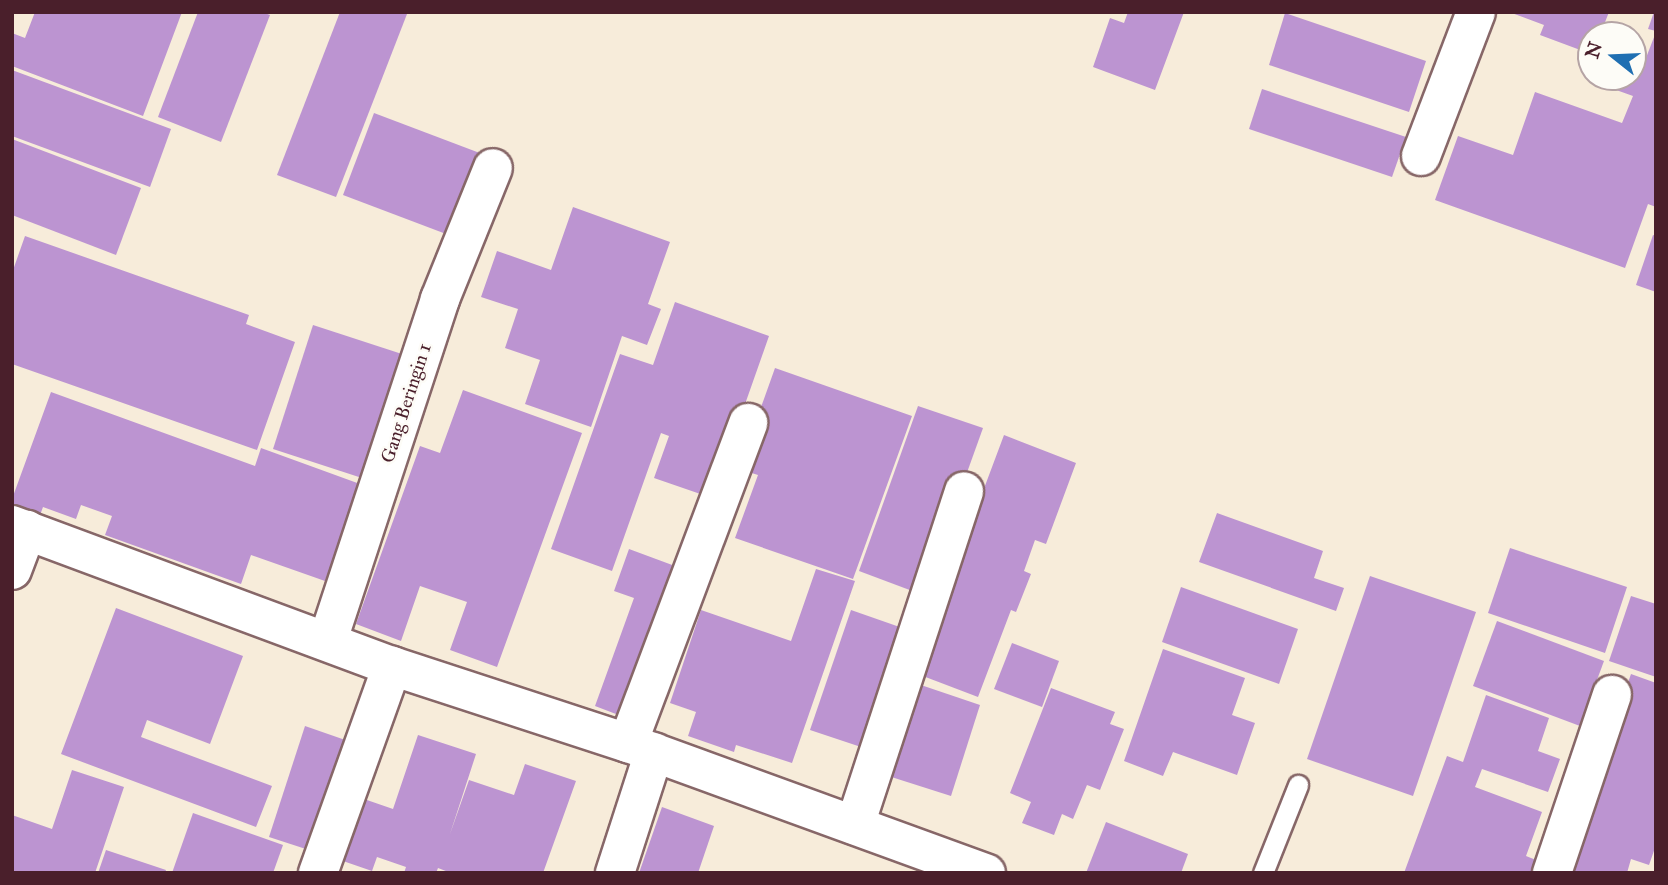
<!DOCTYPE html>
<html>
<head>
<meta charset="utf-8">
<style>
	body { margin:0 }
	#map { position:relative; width:1668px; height:885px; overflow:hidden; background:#f7ecda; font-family:"IM FELL Great Primer",serif }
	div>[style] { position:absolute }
	.building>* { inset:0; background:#bc94d1 }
	.roads { filter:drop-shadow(2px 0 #876768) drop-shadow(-2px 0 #876768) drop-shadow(0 2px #876768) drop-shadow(0 -2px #876768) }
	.service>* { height:19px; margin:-9.5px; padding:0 9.5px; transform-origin:9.5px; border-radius:9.5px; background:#fff }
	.minor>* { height:38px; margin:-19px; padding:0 19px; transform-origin:19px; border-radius:19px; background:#fff }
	span { translate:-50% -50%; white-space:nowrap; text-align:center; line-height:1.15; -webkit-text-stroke:5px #fdfcf7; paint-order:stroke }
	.street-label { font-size:19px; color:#4a1f2b }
	.frame { position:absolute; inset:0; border:14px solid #4a1f2b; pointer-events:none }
	.north { position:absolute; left:1577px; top:21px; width:70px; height:70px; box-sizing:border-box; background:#fdfcf7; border:2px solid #b5a4a5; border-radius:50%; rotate:288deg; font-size:19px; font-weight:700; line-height:28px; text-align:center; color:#4a1f2b }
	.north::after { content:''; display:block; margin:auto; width:24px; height:32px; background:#1f6fb2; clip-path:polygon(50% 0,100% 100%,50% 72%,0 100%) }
</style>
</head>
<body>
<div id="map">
	<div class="building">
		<i style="clip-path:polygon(35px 12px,182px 12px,143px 116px,12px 66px,12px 33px,25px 38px)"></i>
		<i style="clip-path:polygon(198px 12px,262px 12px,270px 15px,221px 142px,158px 117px)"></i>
		<i style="clip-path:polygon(340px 12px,407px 14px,336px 197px,277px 175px)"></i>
		<i style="clip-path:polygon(1128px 12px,1184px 12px,1155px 90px,1093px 67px,1110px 18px,1124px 23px)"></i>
		<i style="clip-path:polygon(1509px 12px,1609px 12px,1600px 35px,1591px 35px,1591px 54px,1540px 35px,1544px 25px)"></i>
		<i style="clip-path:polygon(1654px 12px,1656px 12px,1656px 31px,1648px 29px)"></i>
		<i style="clip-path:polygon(1285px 13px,1426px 61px,1409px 112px,1269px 65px)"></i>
		<i style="clip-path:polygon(1656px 32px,1656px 207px,1648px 204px,1625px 268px,1435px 200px,1458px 136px,1513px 155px,1535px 92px,1622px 123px,1633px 96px,1591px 81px,1593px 77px,1633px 77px,1633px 58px,1644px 63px)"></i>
		<i style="clip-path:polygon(12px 70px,171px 129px,150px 187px,12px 136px)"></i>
		<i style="clip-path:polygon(1262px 89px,1406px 137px,1392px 177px,1249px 129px)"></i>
		<i style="clip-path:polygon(374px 113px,485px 155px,454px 237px,343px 195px)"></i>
		<i style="clip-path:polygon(12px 139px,141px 188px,116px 255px,12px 215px)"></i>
		<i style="clip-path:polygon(573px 207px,670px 242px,648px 304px,661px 309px,647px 345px,622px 336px,591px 427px,525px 404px,540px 360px,505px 348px,518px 309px,481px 297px,497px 251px,551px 270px)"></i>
		<i style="clip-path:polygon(1653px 235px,1656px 236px,1656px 292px,1636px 285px)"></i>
		<i style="clip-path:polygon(25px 236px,249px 315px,246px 324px,295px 342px,257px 450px,12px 364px,12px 273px)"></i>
		<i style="clip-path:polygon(675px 302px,769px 336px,712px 498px,654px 478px,669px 436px,661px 433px,612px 571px,551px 549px,620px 354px,653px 365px)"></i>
		<i style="clip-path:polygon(313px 325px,405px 355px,365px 479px,273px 449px)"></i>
		<i style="clip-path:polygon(775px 368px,912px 416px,853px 579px,735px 538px,758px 475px,739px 469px)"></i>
		<i style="clip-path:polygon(463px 390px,582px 433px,497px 667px,450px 650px,467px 602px,420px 586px,401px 641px,356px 624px,420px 446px,440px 453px)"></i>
		<i style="clip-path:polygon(51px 392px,255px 466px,261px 448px,360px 484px,325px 581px,251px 555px,241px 584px,105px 535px,112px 516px,81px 505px,76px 519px,43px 507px,39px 518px,12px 508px,12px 499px)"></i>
		<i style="clip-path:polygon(918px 406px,983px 428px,923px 595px,859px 571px)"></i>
		<i style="clip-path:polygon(1004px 435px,1076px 463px,1046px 544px,1035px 540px,1024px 571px,1031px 574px,1016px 612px,1011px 610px,978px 697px,915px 673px)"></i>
		<i style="clip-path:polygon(1217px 513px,1323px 551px,1314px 578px,1344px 588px,1336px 611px,1199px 562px)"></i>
		<i style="clip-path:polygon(1510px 548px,1627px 587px,1605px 653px,1488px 613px)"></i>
		<i style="clip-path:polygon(629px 549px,683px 569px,629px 719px,595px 706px,634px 598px,614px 591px)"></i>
		<i style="clip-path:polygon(816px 569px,855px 581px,792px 763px,736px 745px,734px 752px,688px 736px,696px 712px,670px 703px,701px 610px,791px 641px)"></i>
		<i style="clip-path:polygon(1370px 576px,1476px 612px,1413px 796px,1307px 759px)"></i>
		<i style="clip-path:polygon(1181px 587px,1298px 629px,1279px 684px,1162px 642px)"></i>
		<i style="clip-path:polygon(1631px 596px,1656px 604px,1656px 677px,1609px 661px)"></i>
		<i style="clip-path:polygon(116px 608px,243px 656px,210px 744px,147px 720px,141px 737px,272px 786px,256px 827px,61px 754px)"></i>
		<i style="clip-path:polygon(851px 610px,914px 632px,873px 751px,810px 730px)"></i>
		<i style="clip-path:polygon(1497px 621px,1604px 661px,1580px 726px,1473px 686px)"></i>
		<i style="clip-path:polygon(1012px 643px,1059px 661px,1042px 707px,994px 689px)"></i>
		<i style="clip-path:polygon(1163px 649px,1245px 678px,1232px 715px,1255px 723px,1237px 775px,1173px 752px,1163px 776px,1124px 761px)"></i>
		<i style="clip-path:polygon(1631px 674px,1656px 683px,1656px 845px,1649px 865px,1631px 859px,1627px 873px,1562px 873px)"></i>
		<i style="clip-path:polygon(912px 682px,980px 705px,951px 796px,882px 774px)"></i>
		<i style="clip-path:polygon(1051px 688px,1115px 712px,1110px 724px,1124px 729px,1100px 790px,1087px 785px,1073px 819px,1062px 814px,1054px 835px,1022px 823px,1031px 802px,1010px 793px)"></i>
		<i style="clip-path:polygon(1486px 695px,1549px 718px,1538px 751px,1560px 759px,1548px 792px,1482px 769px,1475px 787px,1542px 812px,1526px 856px,1536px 860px,1531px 873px,1404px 873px,1447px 756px,1463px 762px)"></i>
		<i style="clip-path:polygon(305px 726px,351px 742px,315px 852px,269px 837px)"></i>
		<i style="clip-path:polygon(418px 735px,476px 754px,450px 834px,469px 780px,514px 795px,525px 764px,576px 781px,543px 873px,451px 873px,438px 868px,436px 873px,404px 873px,406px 867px,377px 857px,372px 871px,343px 861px,364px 799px,393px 809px)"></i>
		<i style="clip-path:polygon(72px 770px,124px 787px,95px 873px,12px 873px,12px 815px,52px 829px)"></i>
		<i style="clip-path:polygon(662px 807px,714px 826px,698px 873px,639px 873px)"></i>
		<i style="clip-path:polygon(193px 813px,283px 845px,273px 873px,172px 873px)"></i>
		<i style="clip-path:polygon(1106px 822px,1188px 854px,1181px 873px,1086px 873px)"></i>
		<i style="clip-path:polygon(106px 850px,166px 870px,165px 873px,98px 873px)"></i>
	</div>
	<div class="roads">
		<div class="service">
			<i style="left:1263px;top:873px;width:95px;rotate:-68.3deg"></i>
		</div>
		<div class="minor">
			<i style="left:1421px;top:156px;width:154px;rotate:-69.1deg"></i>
			<i style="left:12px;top:525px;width:405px;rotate:20.4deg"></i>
			<i style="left:392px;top:666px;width:248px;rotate:18.1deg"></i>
			<i style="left:628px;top:743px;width:381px;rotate:20deg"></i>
			<i style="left:12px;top:570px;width:43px;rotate:-69.4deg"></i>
			<i style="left:328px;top:640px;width:359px;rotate:-71.8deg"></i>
			<i style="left:440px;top:299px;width:141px;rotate:-68deg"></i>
			<i style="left:628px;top:743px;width:342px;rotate:-69.4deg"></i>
			<i style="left:855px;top:825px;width:351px;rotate:-71.9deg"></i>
			<i style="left:318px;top:873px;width:220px;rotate:-70.3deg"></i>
			<i style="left:615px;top:873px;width:127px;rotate:-72.1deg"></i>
			<i style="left:1552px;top:873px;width:188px;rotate:-71.4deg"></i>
		</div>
	</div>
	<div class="street-label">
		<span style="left:406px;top:403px;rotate:-72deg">Gang Beringin 1</span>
	</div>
	<div class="frame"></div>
	<div class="north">N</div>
</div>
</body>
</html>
